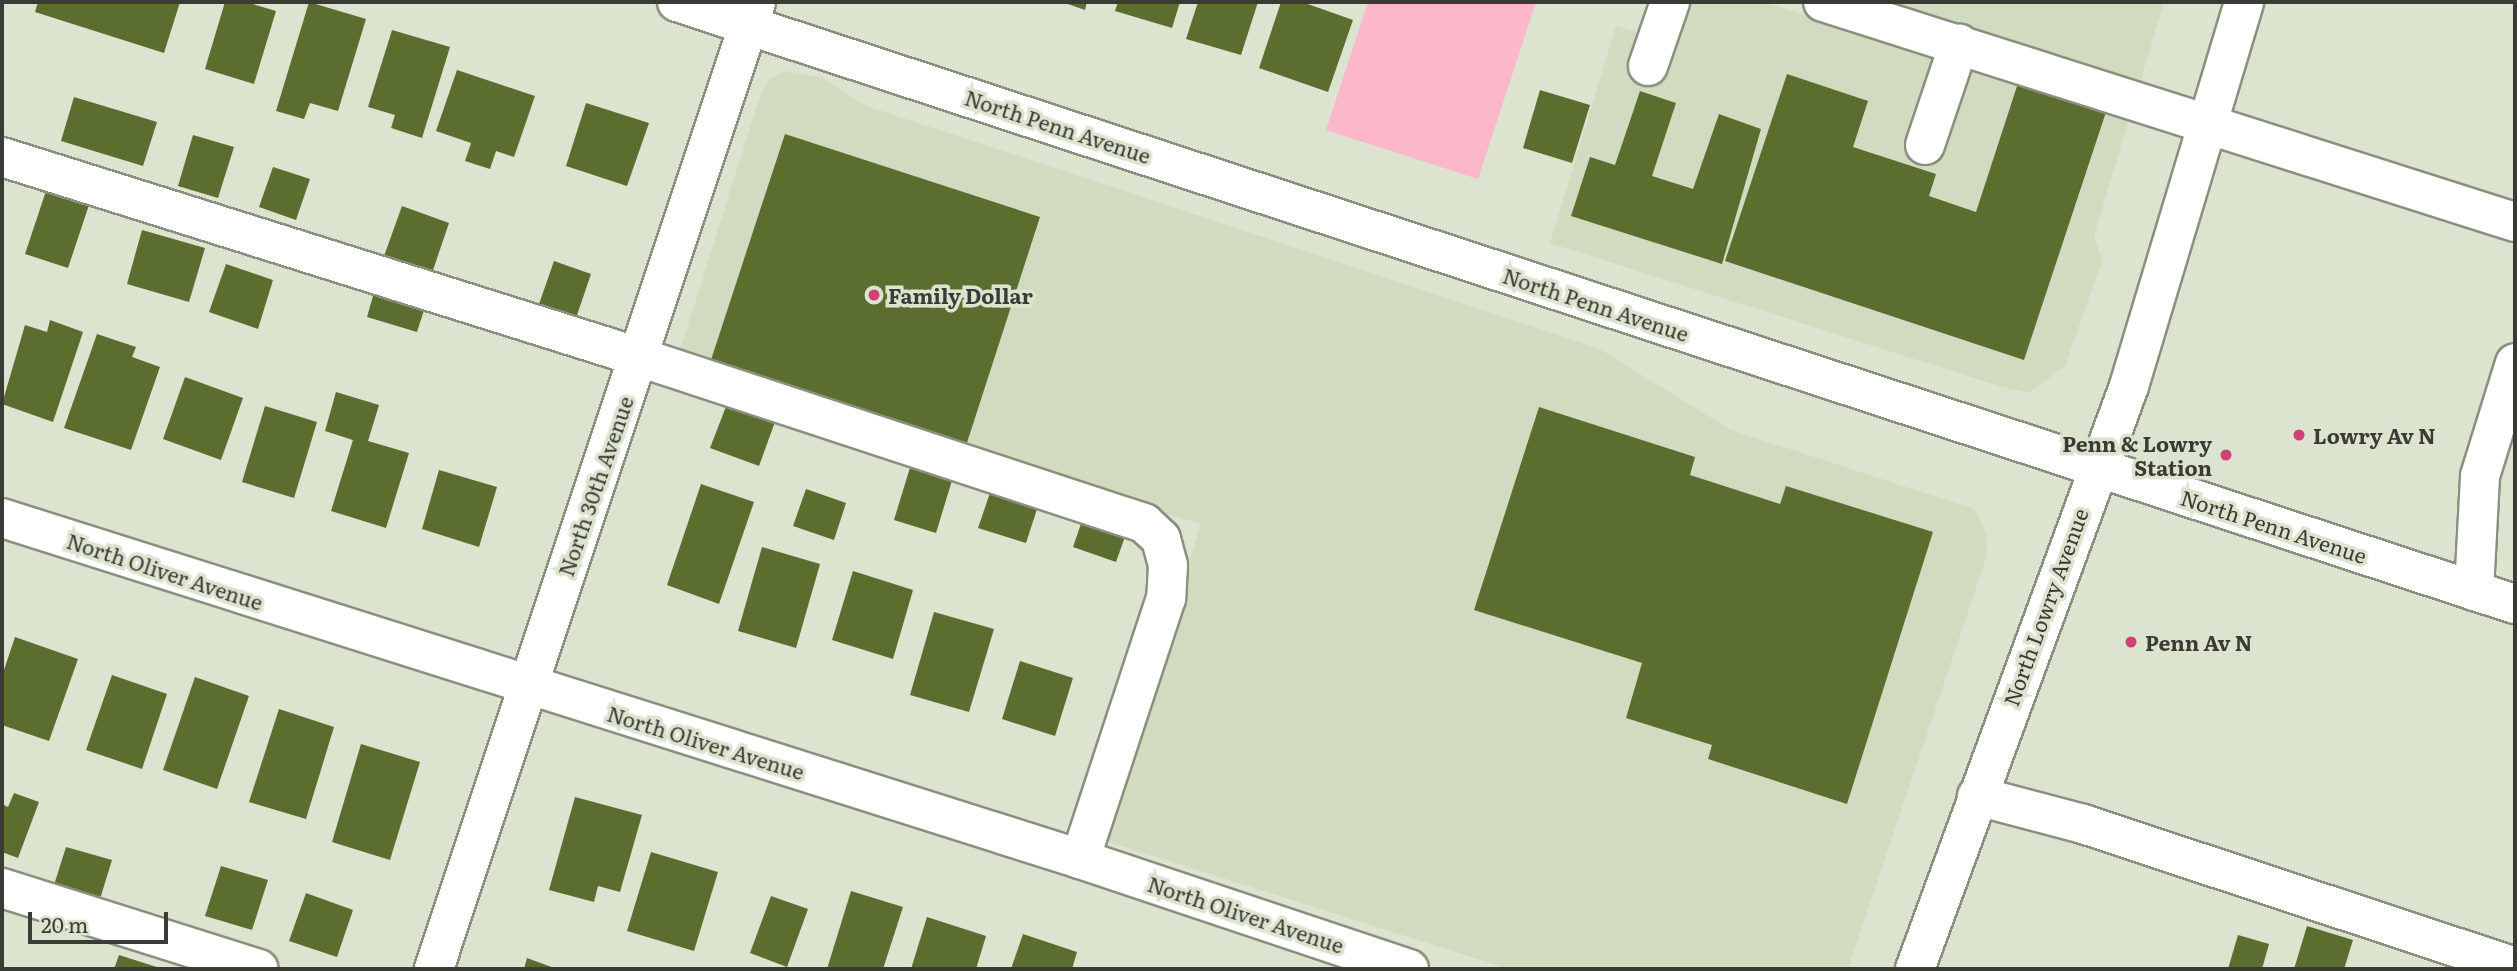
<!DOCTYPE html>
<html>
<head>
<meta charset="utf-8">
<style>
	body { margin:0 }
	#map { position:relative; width:2517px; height:971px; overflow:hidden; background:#dce3cf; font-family:Literata,serif }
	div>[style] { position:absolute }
	.built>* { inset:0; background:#d1dbc0 }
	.green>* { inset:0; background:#fdb7ca }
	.building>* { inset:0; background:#5b6e30 }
	.roads { filter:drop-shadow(2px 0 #8a907e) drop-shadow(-2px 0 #8a907e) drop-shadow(0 2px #8a907e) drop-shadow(0 -2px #8a907e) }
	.minor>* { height:38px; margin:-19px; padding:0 19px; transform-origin:19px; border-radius:19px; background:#fff }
	.major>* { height:38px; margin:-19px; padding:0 19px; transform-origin:19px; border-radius:19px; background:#fff }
	.dots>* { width:19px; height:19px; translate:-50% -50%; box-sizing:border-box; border:4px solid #dce3cf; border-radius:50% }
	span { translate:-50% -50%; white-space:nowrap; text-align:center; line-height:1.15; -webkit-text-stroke:7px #dce3cf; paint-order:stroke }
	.street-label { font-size:21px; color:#393c34 }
	.poi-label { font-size:21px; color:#393c34; font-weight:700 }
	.left { translate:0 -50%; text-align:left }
	.right { translate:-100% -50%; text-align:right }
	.frame { position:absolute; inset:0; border:4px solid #393c34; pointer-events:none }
	.scale { position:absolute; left:28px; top:912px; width:140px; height:32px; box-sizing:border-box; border:4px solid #393c34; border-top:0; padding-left:9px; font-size:21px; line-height:24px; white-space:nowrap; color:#393c34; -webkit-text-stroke:5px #dce3cf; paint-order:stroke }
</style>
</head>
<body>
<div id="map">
	<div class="built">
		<i style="clip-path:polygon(1649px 2px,1763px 2px,1887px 41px,1899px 2px,2164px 2px,2094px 236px,2102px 261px,2065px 366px,2028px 393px,1999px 386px,1550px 243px,1616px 26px,1639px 33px)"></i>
		<i style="clip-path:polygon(786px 71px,821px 77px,864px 105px,1598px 348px,1731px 430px,1974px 509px,1986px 533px,1987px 555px,1848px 969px,1509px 969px,1103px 840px,1201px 524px,675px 367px,758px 102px,769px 79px)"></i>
	</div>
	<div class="green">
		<i style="clip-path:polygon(1368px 2px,1536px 2px,1478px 179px,1326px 130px)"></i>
	</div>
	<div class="building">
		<i style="clip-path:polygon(38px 2px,180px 2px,164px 53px,35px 12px)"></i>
		<i style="clip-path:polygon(225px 2px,246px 2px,276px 11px,254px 84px,205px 69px)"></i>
		<i style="clip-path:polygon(309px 2px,366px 19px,338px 111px,310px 103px,304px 119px,276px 111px)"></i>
		<i style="clip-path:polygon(1062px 2px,1087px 2px,1085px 10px)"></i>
		<i style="clip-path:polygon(1118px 2px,1180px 2px,1172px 28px,1115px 11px)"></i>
		<i style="clip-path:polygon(1198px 2px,1258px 2px,1241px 55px,1186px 39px)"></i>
		<i style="clip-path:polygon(1281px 2px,1302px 2px,1353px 20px,1328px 92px,1259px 68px)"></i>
		<i style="clip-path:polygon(392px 30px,450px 47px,422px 138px,391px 128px,395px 115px,368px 107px)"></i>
		<i style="clip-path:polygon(457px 70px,535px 96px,514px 157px,496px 151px,490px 169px,465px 161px,471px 143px,436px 131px)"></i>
		<i style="clip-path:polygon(1787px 74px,1868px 101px,1853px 147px,1936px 174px,1929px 196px,1976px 212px,2019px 80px,2107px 109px,2024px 360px,1725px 261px)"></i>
		<i style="clip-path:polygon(1540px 90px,1590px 105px,1572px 163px,1523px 148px)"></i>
		<i style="clip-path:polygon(1640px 91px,1676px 103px,1652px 176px,1693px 189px,1719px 114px,1761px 129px,1722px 264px,1571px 216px,1590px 157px,1615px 165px)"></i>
		<i style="clip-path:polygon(74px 97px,157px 122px,143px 166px,61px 141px)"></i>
		<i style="clip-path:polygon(586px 103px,649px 123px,627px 186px,566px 166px)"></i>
		<i style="clip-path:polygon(785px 134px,1040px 217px,963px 455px,707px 372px)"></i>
		<i style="clip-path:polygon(193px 135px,234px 147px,218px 198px,178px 186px)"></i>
		<i style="clip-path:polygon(273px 167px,310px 179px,296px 220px,259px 207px)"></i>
		<i style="clip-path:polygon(48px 185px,91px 199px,68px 268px,25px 254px)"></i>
		<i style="clip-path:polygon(402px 206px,449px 223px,431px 276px,383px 259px)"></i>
		<i style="clip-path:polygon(142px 230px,205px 248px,189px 302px,127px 284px)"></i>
		<i style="clip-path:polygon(554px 261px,591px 274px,575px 321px,538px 307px)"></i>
		<i style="clip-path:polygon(226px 264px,273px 280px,258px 329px,209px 312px)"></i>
		<i style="clip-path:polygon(375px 289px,426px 304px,417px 332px,367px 317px)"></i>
		<i style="clip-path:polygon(50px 320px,83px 332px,53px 422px,2px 404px,25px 325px,47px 332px)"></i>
		<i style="clip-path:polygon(97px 334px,136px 347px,132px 357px,160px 367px,131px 450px,64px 428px)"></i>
		<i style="clip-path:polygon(185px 377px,243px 398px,221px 460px,163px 439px)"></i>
		<i style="clip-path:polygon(336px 392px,379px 405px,368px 441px,409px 453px,386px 528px,331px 511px,353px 440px,325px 431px)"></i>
		<i style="clip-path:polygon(727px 404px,775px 422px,759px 466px,710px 448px)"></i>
		<i style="clip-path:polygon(265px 406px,317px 422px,294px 498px,242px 482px)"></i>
		<i style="clip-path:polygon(1539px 407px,1695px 457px,1690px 475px,1780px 504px,1786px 486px,1933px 532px,1847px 804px,1708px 759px,1712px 745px,1626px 718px,1642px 663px,1474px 610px)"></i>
		<i style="clip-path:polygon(912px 461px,954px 474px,936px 533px,894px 520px)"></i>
		<i style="clip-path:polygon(439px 470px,497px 487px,479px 547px,422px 529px)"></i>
		<i style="clip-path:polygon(701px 484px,754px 502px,719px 604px,667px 585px)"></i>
		<i style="clip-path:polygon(992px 487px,1039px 503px,1026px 543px,978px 528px)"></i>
		<i style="clip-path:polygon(806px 489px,846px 503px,834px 540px,793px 526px)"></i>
		<i style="clip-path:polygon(1084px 515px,1127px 531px,1116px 562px,1073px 547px)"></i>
		<i style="clip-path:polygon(762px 547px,820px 564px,796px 648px,738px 631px)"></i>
		<i style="clip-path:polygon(853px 571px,913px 590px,893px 659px,832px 640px)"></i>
		<i style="clip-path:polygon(934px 612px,994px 629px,969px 712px,910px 695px)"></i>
		<i style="clip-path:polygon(15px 637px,78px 659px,49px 741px,2px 725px,2px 676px)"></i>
		<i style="clip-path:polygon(1020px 661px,1073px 678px,1055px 736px,1002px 719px)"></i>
		<i style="clip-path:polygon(112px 675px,167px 694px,142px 769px,86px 750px)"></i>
		<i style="clip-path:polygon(195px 677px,249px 696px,217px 789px,163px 770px)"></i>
		<i style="clip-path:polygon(279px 709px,334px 727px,306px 819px,249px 802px)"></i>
		<i style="clip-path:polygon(361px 744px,420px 762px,390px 860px,332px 842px)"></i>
		<i style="clip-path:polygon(14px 793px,39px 802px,18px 858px,2px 852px,2px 804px,8px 807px)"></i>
		<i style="clip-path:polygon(575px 797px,642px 815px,620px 892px,598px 886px,594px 902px,549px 890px)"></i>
		<i style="clip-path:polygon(66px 847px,112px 860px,100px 899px,54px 885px)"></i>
		<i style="clip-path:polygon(651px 852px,718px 872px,694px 951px,627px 931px)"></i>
		<i style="clip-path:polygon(221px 866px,268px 880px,252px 930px,205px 916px)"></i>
		<i style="clip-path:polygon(851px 891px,903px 907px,883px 969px,827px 969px)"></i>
		<i style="clip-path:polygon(306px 893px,353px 910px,337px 957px,289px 941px)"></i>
		<i style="clip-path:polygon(771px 896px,808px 909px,787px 967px,750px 953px)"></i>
		<i style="clip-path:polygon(927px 917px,986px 936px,976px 969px,911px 969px)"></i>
		<i style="clip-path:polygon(2307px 926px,2353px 940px,2344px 969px,2294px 969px)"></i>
		<i style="clip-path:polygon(1023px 934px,1077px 952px,1072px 969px,1011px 969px)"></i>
		<i style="clip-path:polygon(2238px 935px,2269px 944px,2262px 969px,2228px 969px)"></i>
		<i style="clip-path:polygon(119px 955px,163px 969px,114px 969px)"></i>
		<i style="clip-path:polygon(527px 958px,557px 969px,524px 969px)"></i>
	</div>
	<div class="roads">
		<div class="minor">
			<i style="left:1823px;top:2px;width:726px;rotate:17.64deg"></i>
			<i style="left:1648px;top:66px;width:68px;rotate:-71deg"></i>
			<i style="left:1925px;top:145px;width:107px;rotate:-71.4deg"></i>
			<i style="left:2px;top:157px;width:668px;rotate:17.43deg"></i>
			<i style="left:639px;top:357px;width:532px;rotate:18.2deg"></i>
			<i style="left:1144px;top:523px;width:23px;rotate:43deg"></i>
			<i style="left:1161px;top:539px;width:27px;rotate:75deg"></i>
			<i style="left:1168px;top:565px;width:33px;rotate:93deg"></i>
			<i style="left:1166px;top:598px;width:275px;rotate:108.2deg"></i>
			<i style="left:2px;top:518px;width:1131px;rotate:17.55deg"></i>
			<i style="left:1080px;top:859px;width:347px;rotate:18.5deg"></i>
			<i style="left:2474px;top:591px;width:115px;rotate:-87deg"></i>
			<i style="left:2480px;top:476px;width:118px;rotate:-72.8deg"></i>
			<i style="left:1977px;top:796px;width:110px;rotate:14.8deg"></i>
			<i style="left:2083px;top:824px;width:455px;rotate:18.3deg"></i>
			<i style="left:2px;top:888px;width:269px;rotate:17.5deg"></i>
			<i style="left:434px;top:969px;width:1019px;rotate:-71.58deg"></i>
		</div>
		<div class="major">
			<i style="left:677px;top:2px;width:1934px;rotate:18.14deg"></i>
			<i style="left:1915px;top:969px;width:621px;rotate:-69.84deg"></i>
			<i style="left:2129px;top:386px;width:401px;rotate:-73.3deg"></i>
		</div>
	</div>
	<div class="dots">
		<i style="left:874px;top:295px;background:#ce4276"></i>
		<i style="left:2299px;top:435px;background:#ce4276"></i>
		<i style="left:2226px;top:455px;background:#ce4276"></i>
		<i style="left:2131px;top:642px;background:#ce4276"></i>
	</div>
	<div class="street-label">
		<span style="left:1058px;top:126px;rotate:18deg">North Penn Avenue</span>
		<span style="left:1596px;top:304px;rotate:18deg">North Penn Avenue</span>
		<span style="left:595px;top:486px;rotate:-71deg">North 30th Avenue</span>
		<span style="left:2274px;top:526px;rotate:18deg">North Penn Avenue</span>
		<span style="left:165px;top:571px;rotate:18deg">North Oliver Avenue</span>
		<span style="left:2045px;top:607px;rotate:-70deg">North Lowry Avenue</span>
		<span style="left:706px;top:742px;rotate:17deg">North Oliver Avenue</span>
		<span style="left:1246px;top:914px;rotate:18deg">North Oliver Avenue</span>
	</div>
	<div class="poi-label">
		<span class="left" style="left:888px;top:295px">Family Dollar</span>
		<span class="left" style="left:2313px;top:435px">Lowry Av N</span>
		<span class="right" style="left:2212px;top:455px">Penn &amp; Lowry<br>Station</span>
		<span class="left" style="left:2145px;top:642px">Penn Av N</span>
	</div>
	<div class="frame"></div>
	<div class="scale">20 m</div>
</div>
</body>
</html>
